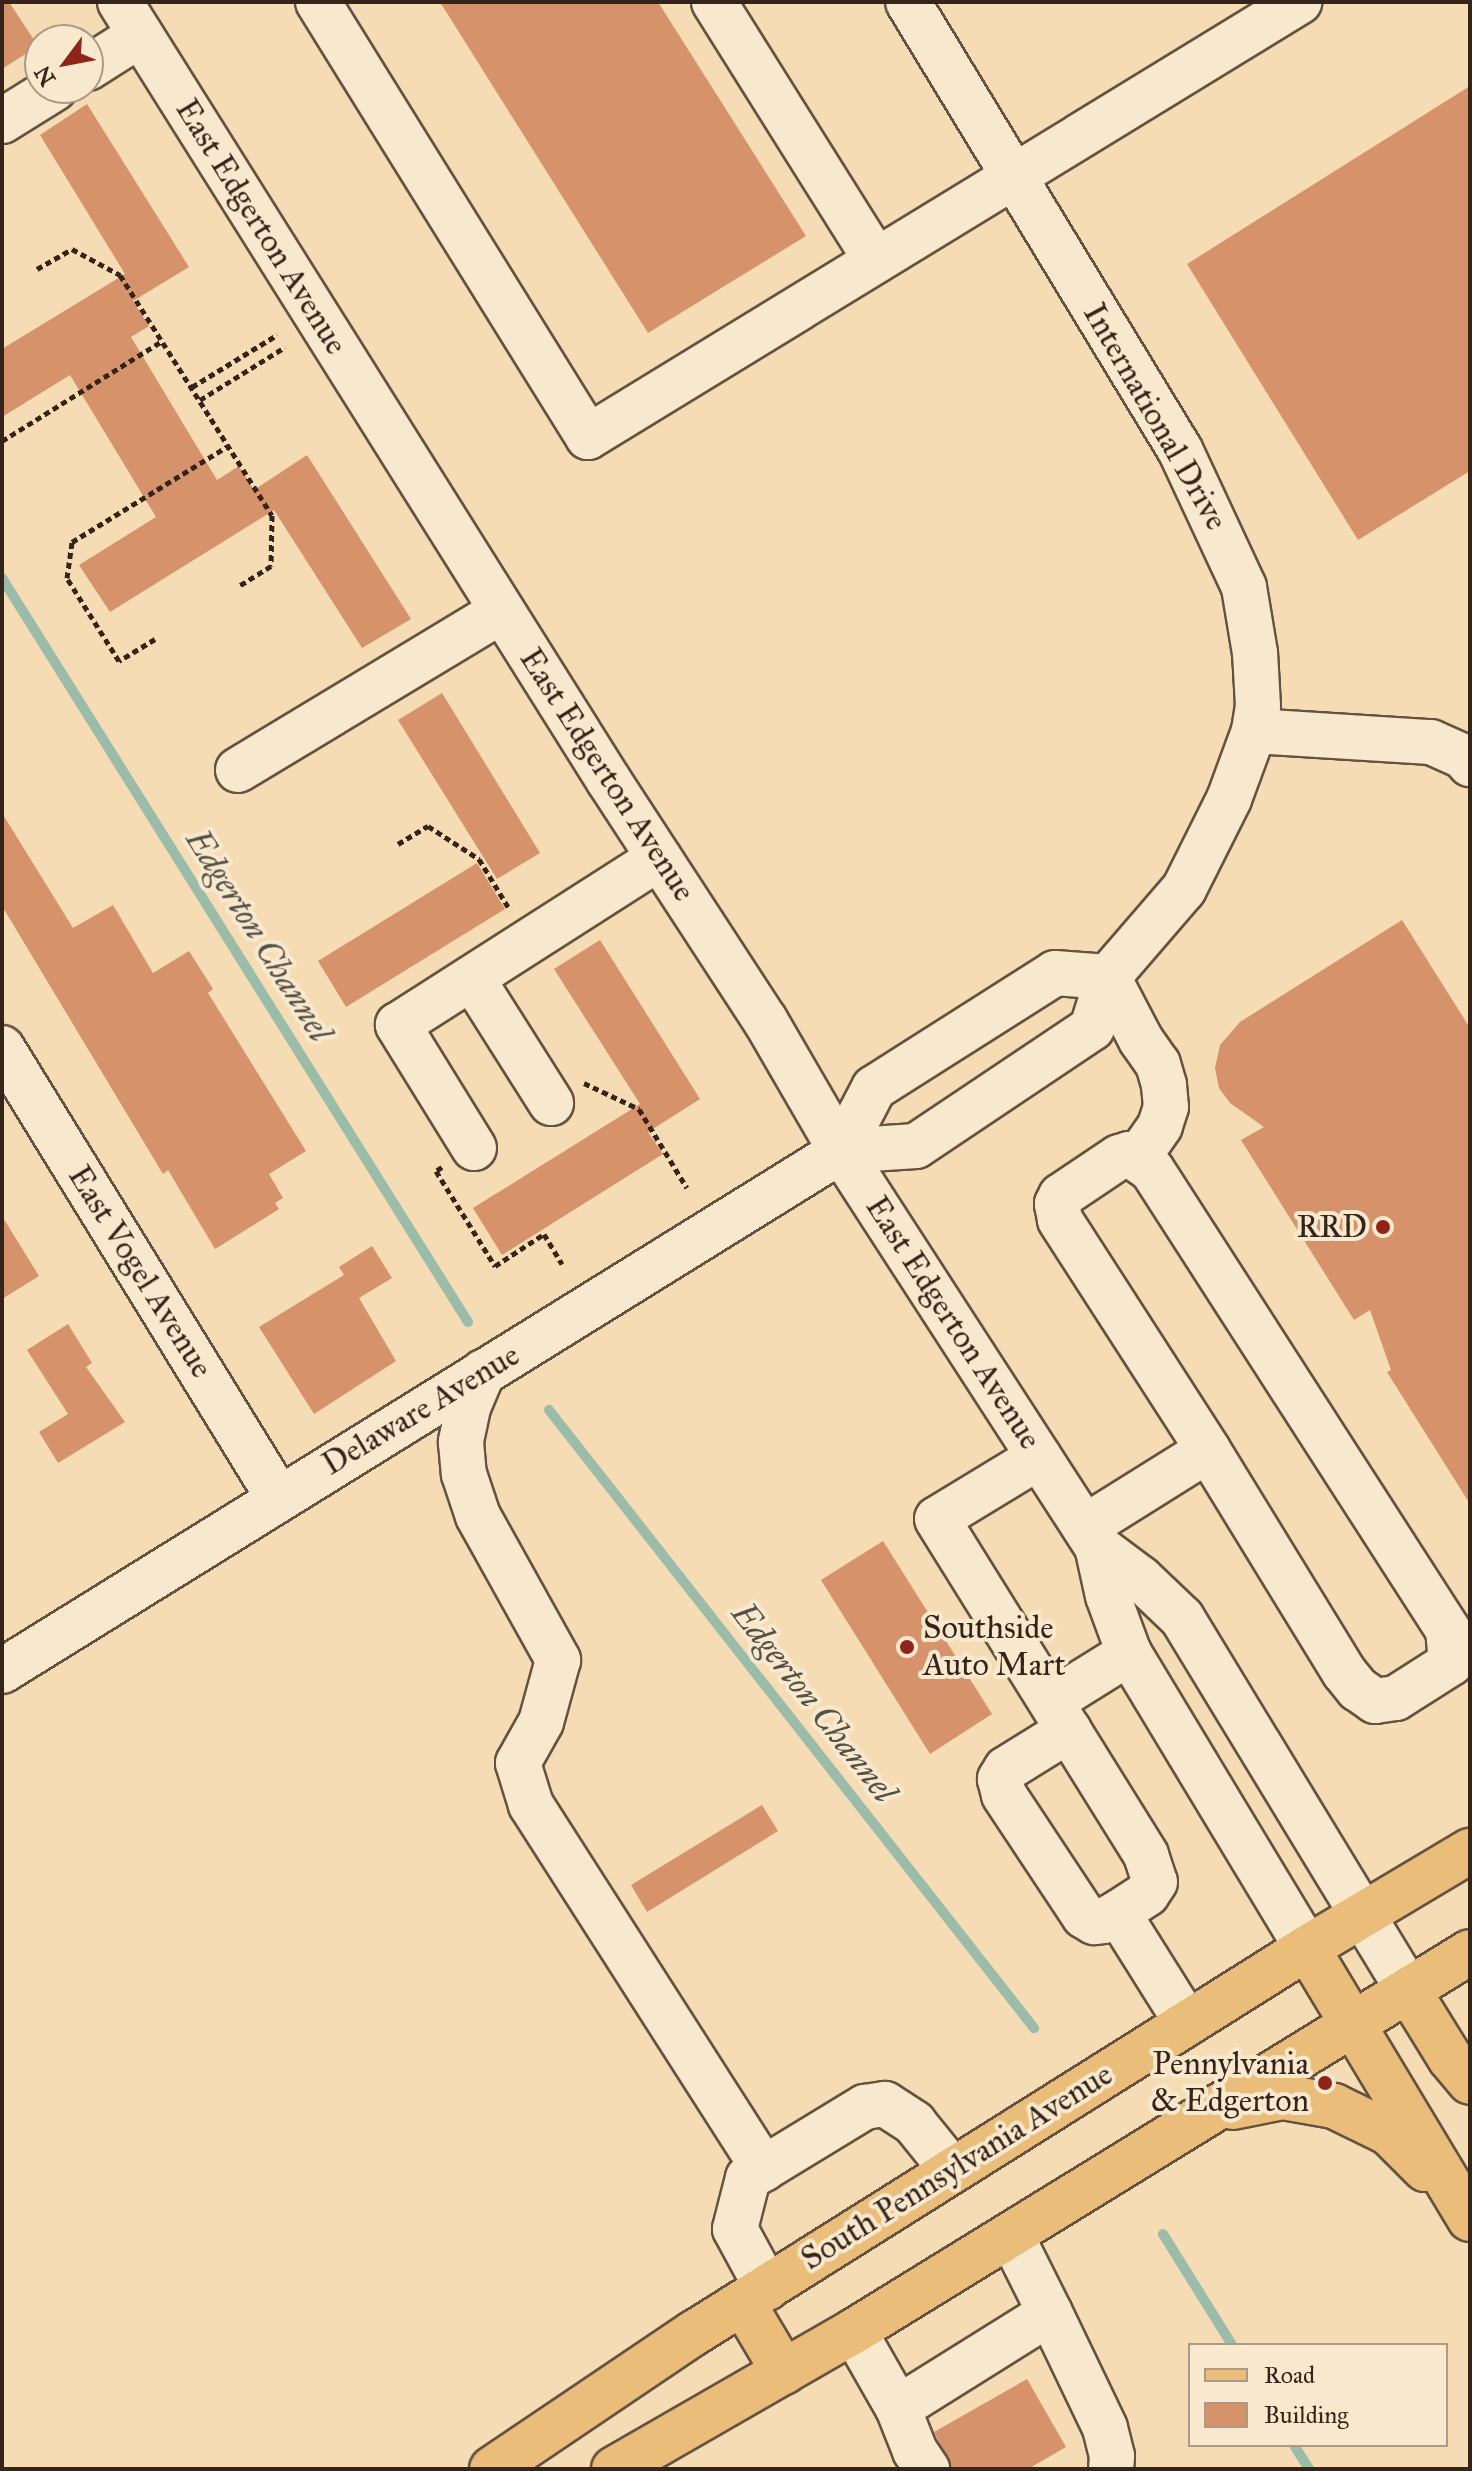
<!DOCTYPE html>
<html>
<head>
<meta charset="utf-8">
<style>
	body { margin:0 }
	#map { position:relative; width:1472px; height:2471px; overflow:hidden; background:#f5dcb4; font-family:"IM FELL Great Primer",serif }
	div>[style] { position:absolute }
	.stream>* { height:10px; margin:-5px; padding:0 5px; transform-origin:5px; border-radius:5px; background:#9cbcaa }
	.building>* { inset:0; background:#d6936b }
	.path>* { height:5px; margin-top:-2.5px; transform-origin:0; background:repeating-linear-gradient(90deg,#352419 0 6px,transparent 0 10px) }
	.roads { filter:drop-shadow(2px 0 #655240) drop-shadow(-2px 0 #655240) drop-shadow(0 2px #655240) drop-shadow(0 -2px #655240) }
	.minor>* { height:44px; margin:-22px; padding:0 22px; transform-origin:22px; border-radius:22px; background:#f8e8ce }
	.major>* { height:44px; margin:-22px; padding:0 22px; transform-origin:22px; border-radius:22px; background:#eabe7a }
	.dots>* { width:22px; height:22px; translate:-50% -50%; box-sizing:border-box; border:4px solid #f8e8ce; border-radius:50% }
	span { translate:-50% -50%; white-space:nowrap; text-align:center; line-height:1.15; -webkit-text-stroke:8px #f8e8ce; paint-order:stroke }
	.street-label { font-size:32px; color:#352419 }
	.poi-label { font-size:32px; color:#352419 }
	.right { translate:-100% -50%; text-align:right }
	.left { translate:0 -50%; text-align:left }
	.water-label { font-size:34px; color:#545244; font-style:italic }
	.frame { position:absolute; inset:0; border:4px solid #352419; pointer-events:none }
	.legend { position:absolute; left:1188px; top:2343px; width:260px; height:104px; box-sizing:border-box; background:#f8e8ce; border:2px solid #aa9a86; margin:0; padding:10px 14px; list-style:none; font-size:24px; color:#352419 }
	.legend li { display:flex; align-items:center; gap:16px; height:40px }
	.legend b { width:40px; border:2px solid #aa9a86 }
	.north { position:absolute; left:24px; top:24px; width:80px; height:80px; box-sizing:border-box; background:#f8e8ce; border:2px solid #aa9a86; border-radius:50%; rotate:238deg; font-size:22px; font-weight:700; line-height:32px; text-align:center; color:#352419 }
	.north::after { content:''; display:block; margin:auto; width:28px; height:36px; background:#8f2418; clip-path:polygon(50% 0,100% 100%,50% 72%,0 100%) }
</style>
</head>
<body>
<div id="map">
	<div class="stream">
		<i style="left:2px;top:578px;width:878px;rotate:57.94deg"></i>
		<i style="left:549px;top:1410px;width:786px;rotate:51.88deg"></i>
		<i style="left:1163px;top:2234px;width:131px;rotate:58.1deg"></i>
		<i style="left:1294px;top:2445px;width:28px;rotate:58deg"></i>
	</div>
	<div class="building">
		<i style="clip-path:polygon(2px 2px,9px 2px,38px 46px,2px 69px)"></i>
		<i style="clip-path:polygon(440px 2px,658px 2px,806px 236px,648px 333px)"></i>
		<i style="clip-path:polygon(1470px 86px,1470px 471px,1358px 540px,1187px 264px)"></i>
		<i style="clip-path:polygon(87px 104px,189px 267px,133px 301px,149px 326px,131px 337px,217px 480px,239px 466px,254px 490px,307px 455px,411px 619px,362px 648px,274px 510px,110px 612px,79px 565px,156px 517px,70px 375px,2px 417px,2px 349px,125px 274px,40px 135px)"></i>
		<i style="clip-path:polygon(442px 693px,540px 853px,497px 879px,398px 720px)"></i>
		<i style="clip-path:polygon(2px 813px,73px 928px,113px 905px,153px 973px,189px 951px,213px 989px,208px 993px,306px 1151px,269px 1174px,283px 1198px,275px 1203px,279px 1209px,215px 1249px,168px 1170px,163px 1174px,2px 906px)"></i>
		<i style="clip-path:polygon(477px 863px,505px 909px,346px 1007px,318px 961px)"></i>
		<i style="clip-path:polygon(1402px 920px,1470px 1028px,1470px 1504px,1387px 1372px,1391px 1370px,1370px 1310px,1354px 1320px,1241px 1140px,1264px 1127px,1230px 1103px,1219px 1088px,1215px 1068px,1220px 1045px,1240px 1022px)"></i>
		<i style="clip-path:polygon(600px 940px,700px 1099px,648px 1132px,663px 1154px,502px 1255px,473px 1208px,640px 1104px,554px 969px)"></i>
		<i style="clip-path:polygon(2px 1216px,39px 1276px,2px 1299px)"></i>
		<i style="clip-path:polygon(372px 1246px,392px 1278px,359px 1298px,396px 1361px,314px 1414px,259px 1327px,344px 1275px,339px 1267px)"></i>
		<i style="clip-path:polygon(68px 1324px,92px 1363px,86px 1367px,125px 1422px,58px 1463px,39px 1432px,68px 1414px,27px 1350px)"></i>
		<i style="clip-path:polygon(883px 1541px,992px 1714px,930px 1754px,821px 1580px)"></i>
		<i style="clip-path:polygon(762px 1805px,778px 1831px,647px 1912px,631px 1885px)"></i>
		<i style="clip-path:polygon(1027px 2379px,1066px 2447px,1028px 2469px,952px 2469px,934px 2432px)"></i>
	</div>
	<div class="path">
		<i style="left:37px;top:269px;width:40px;rotate:-29.7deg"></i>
		<i style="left:72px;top:249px;width:55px;rotate:28.4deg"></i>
		<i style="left:120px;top:275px;width:284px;rotate:57.7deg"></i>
		<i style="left:272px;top:515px;width:51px;rotate:91.1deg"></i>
		<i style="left:271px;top:566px;width:38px;rotate:148deg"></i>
		<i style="left:192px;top:387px;width:100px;rotate:-31.5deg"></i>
		<i style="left:200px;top:400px;width:100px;rotate:-31.9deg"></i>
		<i style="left:2px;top:441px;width:189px;rotate:-32deg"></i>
		<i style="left:155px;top:639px;width:42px;rotate:148.6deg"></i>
		<i style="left:119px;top:661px;width:98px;rotate:-122.1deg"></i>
		<i style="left:67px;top:578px;width:36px;rotate:-82deg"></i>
		<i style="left:72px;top:542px;width:183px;rotate:-31.6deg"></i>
		<i style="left:398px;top:844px;width:35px;rotate:-31deg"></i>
		<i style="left:428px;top:826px;width:61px;rotate:32.9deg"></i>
		<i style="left:479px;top:859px;width:60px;rotate:58.7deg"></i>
		<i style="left:584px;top:1083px;width:61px;rotate:25.3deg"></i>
		<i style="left:639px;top:1109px;width:92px;rotate:58.7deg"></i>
		<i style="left:442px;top:1167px;width:7px;rotate:146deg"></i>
		<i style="left:436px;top:1171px;width:112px;rotate:58.2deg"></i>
		<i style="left:495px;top:1266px;width:59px;rotate:-33.1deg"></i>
		<i style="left:544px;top:1234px;width:35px;rotate:59deg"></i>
	</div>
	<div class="roads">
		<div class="minor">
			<i style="left:120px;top:2px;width:920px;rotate:57.88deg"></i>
			<i style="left:609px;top:781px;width:285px;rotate:56.9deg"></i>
			<i style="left:765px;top:1020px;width:151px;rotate:59.9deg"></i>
			<i style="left:841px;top:1151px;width:471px;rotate:57.1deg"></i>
			<i style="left:1097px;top:1546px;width:51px;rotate:77.6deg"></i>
			<i style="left:1108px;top:1596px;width:61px;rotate:69.8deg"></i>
			<i style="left:1129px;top:1653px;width:345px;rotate:58.9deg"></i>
			<i style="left:318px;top:2px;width:512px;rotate:58.17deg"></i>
			<i style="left:588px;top:437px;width:834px;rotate:-31.46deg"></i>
			<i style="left:714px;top:2px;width:305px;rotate:57.9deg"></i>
			<i style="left:88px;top:68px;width:62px;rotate:-32.4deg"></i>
			<i style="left:2px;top:121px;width:62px;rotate:-31.9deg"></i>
			<i style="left:1254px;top:731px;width:177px;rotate:3.6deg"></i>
			<i style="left:1431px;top:742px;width:35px;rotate:24deg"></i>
			<i style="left:1463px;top:756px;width:11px;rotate:49deg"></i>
			<i style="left:238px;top:770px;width:308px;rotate:-31.1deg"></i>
			<i style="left:1108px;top:977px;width:71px;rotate:62.4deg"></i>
			<i style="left:1141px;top:1040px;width:29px;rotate:55deg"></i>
			<i style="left:1158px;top:1064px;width:22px;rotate:74deg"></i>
			<i style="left:1164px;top:1085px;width:22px;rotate:85deg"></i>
			<i style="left:1166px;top:1107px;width:20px;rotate:108deg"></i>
			<i style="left:1160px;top:1126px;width:40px;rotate:124.9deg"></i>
			<i style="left:472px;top:978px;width:148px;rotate:57.7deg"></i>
			<i style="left:2px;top:1048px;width:527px;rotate:58.42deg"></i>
			<i style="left:474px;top:1148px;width:145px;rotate:-121.7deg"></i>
			<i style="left:398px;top:1025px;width:310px;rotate:-32.6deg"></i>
			<i style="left:841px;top:1151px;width:71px;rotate:-62.4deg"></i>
			<i style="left:874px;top:1088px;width:214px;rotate:-32.4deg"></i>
			<i style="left:1055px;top:973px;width:53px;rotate:4.3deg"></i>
			<i style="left:483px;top:1372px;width:39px;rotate:113deg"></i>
			<i style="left:468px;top:1408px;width:35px;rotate:102deg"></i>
			<i style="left:461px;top:1442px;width:32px;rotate:85deg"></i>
			<i style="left:464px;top:1474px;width:44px;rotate:71.6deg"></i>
			<i style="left:478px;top:1516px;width:165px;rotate:60.9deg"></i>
			<i style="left:558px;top:1660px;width:64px;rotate:105.3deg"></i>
			<i style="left:541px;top:1722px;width:47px;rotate:119.3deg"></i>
			<i style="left:518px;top:1763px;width:44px;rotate:72.8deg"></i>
			<i style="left:531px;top:1805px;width:432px;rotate:57.4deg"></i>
			<i style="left:1039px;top:1457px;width:119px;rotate:148.7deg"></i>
			<i style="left:937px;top:1519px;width:396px;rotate:58.1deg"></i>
			<i style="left:1146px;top:1855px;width:28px;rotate:72deg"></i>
			<i style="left:1155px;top:1882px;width:14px;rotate:124deg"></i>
			<i style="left:1147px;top:1894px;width:35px;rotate:147deg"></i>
			<i style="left:1118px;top:1913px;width:130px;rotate:57.9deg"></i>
			<i style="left:1085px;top:1527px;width:145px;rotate:-32deg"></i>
			<i style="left:1208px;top:1450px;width:260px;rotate:58.5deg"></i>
			<i style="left:1344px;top:1672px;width:22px;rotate:51deg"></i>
			<i style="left:1358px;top:1689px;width:21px;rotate:35deg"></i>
			<i style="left:1375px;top:1701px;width:21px;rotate:-8deg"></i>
			<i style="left:1396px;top:1698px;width:65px;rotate:-32.5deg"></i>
			<i style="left:1451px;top:1663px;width:33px;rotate:-95deg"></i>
			<i style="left:1448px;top:1630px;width:547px;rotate:-122.76deg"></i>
			<i style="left:1152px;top:1170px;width:28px;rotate:-145deg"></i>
			<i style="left:1129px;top:1154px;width:10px;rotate:163deg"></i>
			<i style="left:1119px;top:1157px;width:70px;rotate:146.1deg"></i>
			<i style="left:1061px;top:1196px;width:9px;rotate:117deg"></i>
			<i style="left:1057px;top:1204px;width:16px;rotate:79deg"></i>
			<i style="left:1060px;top:1220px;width:274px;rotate:57.2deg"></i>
			<i style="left:1097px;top:1546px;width:54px;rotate:36.7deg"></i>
			<i style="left:1140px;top:1578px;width:58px;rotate:43.6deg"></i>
			<i style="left:1182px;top:1618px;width:435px;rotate:58.7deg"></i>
			<i style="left:2px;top:1671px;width:987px;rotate:-31.79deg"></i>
			<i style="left:841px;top:1151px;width:75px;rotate:-3.8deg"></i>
			<i style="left:916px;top:1146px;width:212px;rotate:-33.8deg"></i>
			<i style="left:1092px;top:1028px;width:53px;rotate:-72.6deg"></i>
			<i style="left:1108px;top:977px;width:116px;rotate:-49.2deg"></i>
			<i style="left:1184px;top:889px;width:101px;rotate:-63.4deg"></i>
			<i style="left:1229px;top:799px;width:72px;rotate:-69.8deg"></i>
			<i style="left:1254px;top:731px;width:25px;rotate:-81deg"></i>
			<i style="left:1258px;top:706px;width:53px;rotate:-93.2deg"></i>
			<i style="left:1255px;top:653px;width:67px;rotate:-99.5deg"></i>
			<i style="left:1244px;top:587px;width:151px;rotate:-115deg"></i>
			<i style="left:1180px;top:450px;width:524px;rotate:-121.26deg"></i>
			<i style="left:1052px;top:1701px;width:91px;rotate:-31.9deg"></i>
			<i style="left:1069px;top:1730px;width:74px;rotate:148.2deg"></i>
			<i style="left:1006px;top:1769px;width:12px;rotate:121deg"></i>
			<i style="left:1000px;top:1779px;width:16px;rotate:76deg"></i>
			<i style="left:1004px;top:1795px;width:145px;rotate:56.5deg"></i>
			<i style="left:1084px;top:1916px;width:12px;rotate:31deg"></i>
			<i style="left:1094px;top:1922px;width:9px;rotate:-6deg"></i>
			<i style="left:1103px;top:1921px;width:17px;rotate:-28deg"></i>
			<i style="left:767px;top:2288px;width:67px;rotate:-118.5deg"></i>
			<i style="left:735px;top:2229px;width:53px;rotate:-75.7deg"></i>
			<i style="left:748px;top:2178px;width:137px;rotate:-31.3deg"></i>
			<i style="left:865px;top:2107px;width:20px;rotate:-9deg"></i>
			<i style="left:885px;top:2104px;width:35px;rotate:33deg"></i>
			<i style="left:914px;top:2123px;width:60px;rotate:51deg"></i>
			<i style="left:1050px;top:2313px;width:127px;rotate:64.4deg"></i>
			<i style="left:1105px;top:2428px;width:29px;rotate:76deg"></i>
			<i style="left:1112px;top:2456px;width:13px;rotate:94deg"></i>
			<i style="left:854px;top:2331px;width:89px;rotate:60.3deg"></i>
			<i style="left:898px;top:2408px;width:179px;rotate:-32deg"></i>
			<i style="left:1050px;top:2313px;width:87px;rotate:-116.6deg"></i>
			<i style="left:898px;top:2408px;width:46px;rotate:68.4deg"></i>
			<i style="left:915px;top:2451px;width:22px;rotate:56deg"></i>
		</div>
		<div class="major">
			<i style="left:1307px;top:1948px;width:316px;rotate:59deg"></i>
			<i style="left:1408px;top:1990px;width:80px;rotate:58.3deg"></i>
			<i style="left:1450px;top:2058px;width:31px;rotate:50deg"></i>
			<i style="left:1233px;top:2107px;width:51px;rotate:-11.3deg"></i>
			<i style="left:1283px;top:2097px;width:52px;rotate:10deg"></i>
			<i style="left:1334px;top:2106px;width:61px;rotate:26.1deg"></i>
			<i style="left:1389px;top:2133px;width:51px;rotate:45deg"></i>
			<i style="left:743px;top:2303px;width:80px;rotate:59.3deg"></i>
			<i style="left:492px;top:2469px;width:244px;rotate:-34deg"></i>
			<i style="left:694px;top:2333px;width:724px;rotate:-32.13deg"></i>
			<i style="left:1307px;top:1948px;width:190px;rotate:-30.8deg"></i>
			<i style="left:614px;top:2469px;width:277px;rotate:-29.9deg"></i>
			<i style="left:854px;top:2331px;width:723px;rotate:-31.6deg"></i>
		</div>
	</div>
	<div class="dots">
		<i style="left:1383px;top:1227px;background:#8f2418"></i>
		<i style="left:907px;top:1647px;background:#8f2418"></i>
		<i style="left:1325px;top:2083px;background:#8f2418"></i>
	</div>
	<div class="street-label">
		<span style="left:261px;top:227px;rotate:58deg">East Edgerton Avenue</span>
		<span style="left:1155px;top:417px;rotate:60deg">International Drive</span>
		<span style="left:607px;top:775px;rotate:57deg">East Edgerton Avenue</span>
		<span style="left:140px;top:1272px;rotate:58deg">East Vogel Avenue</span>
		<span style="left:953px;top:1323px;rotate:57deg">East Edgerton Avenue</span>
		<span style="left:421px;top:1410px;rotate:-31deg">Delaware Avenue</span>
		<span style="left:957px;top:2167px;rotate:-32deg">South Pennsylvania Avenue</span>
	</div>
	<div class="poi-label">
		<span class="right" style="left:1367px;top:1227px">RRD</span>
		<span class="left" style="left:923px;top:1647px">Southside<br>Auto Mart</span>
		<span class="right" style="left:1309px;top:2083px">Pennylvania<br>&amp; Edgerton</span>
	</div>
	<div class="water-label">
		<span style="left:259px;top:935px;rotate:58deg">Edgerton Channel</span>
		<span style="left:814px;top:1702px;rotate:52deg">Edgerton Channel</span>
	</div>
	<div class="frame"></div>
	<ul class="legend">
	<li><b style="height:10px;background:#eabe7a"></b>Road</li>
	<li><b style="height:22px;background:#d6936b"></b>Building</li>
	</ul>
	<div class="north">N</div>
</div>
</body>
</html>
